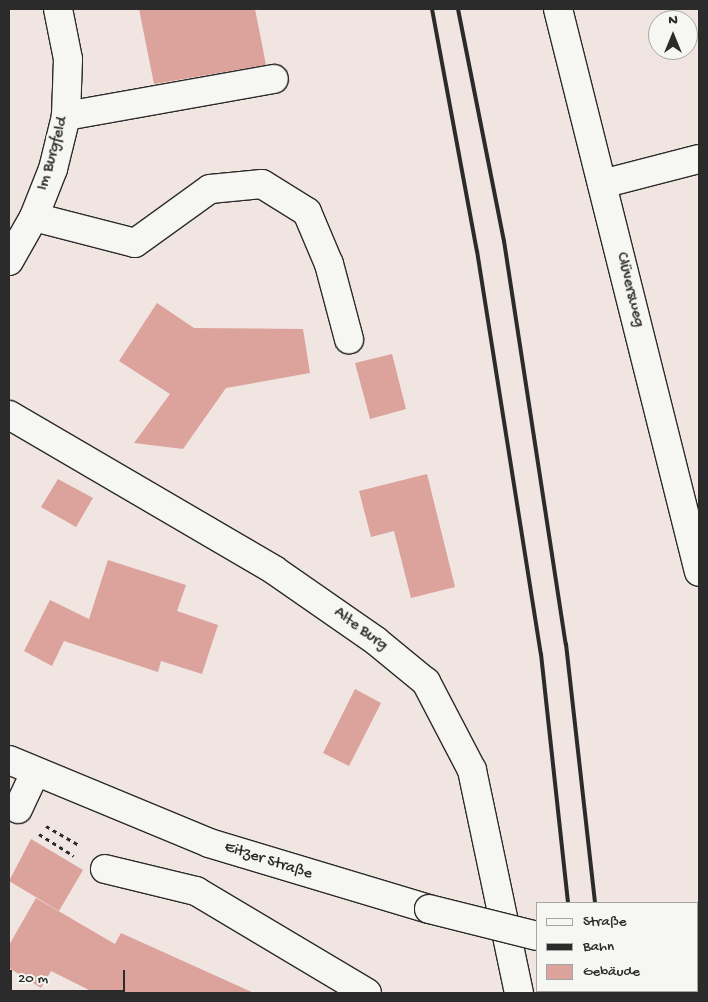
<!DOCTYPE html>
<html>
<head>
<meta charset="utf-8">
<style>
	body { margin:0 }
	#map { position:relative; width:708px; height:1002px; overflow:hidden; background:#f1e5e1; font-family:"Gochi Hand",sans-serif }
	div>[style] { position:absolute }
	.building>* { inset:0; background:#dca29c }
	.path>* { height:3px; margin-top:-1.5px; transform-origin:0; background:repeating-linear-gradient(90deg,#2b2b2b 0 4px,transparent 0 8px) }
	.roads { filter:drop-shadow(1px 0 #2b2b2b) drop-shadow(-1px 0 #2b2b2b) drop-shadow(0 1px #2b2b2b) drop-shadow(0 -1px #2b2b2b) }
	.minor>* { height:28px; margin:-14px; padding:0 14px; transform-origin:14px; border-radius:14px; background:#f6f6f2 }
	.major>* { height:28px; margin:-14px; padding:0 14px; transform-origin:14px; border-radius:14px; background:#f6f6f2 }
	.rail>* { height:4px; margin:-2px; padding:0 2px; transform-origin:2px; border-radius:2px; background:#2b2b2b }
	.bridges { filter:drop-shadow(1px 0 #2b2b2b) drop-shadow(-1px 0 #2b2b2b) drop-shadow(0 1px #2b2b2b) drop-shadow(0 -1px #2b2b2b) }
	.major-bridge>* { height:28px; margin:-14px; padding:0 14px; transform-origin:14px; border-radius:14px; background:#f6f6f2 }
	span { translate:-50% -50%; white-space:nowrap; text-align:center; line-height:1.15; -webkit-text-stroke:5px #f6f6f2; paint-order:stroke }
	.street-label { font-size:16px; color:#2b2b2b }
	.frame { position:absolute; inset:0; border:10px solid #2b2b2b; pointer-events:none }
	.legend { position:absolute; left:536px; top:902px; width:162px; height:90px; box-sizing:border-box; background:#f6f6f2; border:1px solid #a5a5a2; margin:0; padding:6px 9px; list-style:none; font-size:15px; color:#2b2b2b }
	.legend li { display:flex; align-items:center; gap:10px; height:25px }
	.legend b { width:25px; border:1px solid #a5a5a2 }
	.north { position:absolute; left:648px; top:10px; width:50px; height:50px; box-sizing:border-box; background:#f6f6f2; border:1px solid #a5a5a2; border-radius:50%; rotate:0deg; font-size:14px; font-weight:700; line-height:20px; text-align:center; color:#2b2b2b }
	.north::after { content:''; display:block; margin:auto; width:18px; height:22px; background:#2b2b2b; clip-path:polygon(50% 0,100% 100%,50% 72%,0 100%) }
	.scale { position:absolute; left:10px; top:970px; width:115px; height:22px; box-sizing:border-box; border:2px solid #2b2b2b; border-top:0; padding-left:6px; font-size:15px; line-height:18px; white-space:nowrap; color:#2b2b2b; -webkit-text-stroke:4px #f6f6f2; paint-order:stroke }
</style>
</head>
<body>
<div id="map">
	<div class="building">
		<i style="clip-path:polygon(139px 9px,255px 9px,266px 65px,154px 84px)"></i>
		<i style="clip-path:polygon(157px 303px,194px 328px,303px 329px,310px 373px,226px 388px,183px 449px,134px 443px,170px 394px,119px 361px)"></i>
		<i style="clip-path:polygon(392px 354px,406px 409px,370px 419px,355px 363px)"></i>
		<i style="clip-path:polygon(427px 474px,455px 587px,411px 598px,394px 531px,371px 537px,359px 491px)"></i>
		<i style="clip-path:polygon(58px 479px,93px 498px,76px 527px,41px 507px)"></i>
		<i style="clip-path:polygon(108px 560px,186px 585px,177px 611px,218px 625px,202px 674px,161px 661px,158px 672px,64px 641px,52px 666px,24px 651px,50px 600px,89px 619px)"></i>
		<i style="clip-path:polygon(355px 689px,381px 703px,349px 766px,323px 753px)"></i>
		<i style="clip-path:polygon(31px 839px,83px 870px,59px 911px,9px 881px)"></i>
		<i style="clip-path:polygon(36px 898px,115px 944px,121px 933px,254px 993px,95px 993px,51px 971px,41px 988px,9px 968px,9px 945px)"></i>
	</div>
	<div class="path">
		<i style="left:46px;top:826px;width:39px;rotate:30deg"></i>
		<i style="left:39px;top:834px;width:41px;rotate:32.2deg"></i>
		<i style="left:622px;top:991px;width:10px;rotate:11deg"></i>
	</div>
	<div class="roads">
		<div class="minor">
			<i style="left:558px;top:9px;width:580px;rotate:75.94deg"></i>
			<i style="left:66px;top:116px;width:211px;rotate:-10.1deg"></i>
			<i style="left:602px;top:184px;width:100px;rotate:-14.5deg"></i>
			<i style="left:34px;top:217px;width:104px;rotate:14.4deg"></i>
			<i style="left:135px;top:243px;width:92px;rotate:-35.8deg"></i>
			<i style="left:210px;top:189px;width:52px;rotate:-5.5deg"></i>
			<i style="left:262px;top:184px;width:53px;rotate:31.9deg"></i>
			<i style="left:307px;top:212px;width:56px;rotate:67.1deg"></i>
			<i style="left:329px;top:264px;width:78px;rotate:75.1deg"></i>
			<i style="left:9px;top:261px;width:51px;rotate:-60.4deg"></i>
			<i style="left:34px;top:217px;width:52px;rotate:-68.4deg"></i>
			<i style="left:53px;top:169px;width:55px;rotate:-76.2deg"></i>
			<i style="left:66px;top:116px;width:57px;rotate:-88deg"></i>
			<i style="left:68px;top:59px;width:51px;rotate:-101.3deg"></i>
			<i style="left:9px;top:415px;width:307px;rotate:30.3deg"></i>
			<i style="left:274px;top:570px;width:124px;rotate:34.8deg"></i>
			<i style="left:376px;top:641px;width:65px;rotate:39.4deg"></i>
			<i style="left:426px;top:682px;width:99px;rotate:62.4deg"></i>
			<i style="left:472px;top:770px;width:228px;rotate:78.1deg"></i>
			<i style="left:18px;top:809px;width:40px;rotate:-65deg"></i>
			<i style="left:105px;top:869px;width:94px;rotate:13.6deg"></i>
			<i style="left:196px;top:891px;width:199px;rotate:30.8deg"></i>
		</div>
		<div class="major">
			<i style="left:9px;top:760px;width:217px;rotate:22.5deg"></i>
			<i style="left:209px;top:843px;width:230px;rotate:16.7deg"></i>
			<i style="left:697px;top:975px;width:2px;rotate:27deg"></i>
		</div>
	</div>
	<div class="rail">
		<i style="left:432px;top:9px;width:246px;rotate:79.5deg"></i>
		<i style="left:477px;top:251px;width:408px;rotate:81deg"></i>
		<i style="left:541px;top:654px;width:250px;rotate:83.8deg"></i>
		<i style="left:458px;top:9px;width:237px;rotate:78.8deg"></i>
		<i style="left:504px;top:241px;width:408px;rotate:81.3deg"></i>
		<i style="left:566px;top:644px;width:261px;rotate:83.6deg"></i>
		<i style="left:578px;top:991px;width:2px;rotate:90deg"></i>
		<i style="left:604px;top:991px;width:2px;rotate:63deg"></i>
	</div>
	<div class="bridges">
		<div class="major-bridge">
			<i style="left:429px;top:909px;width:111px;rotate:14deg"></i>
		</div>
	</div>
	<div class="street-label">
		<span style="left:54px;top:154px;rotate:-74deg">Im Burgfeld</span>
		<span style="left:629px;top:290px;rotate:76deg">Clüversweg</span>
		<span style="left:360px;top:630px;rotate:36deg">Alte Burg</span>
		<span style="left:268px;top:862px;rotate:18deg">Eitzer Straße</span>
	</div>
	<div class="frame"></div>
	<ul class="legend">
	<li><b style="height:6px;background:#f6f6f2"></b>Straße</li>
	<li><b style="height:6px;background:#2b2b2b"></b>Bahn</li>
	<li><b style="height:14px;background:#dca29c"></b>Gebäude</li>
	</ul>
	<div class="north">N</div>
	<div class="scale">20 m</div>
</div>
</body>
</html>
